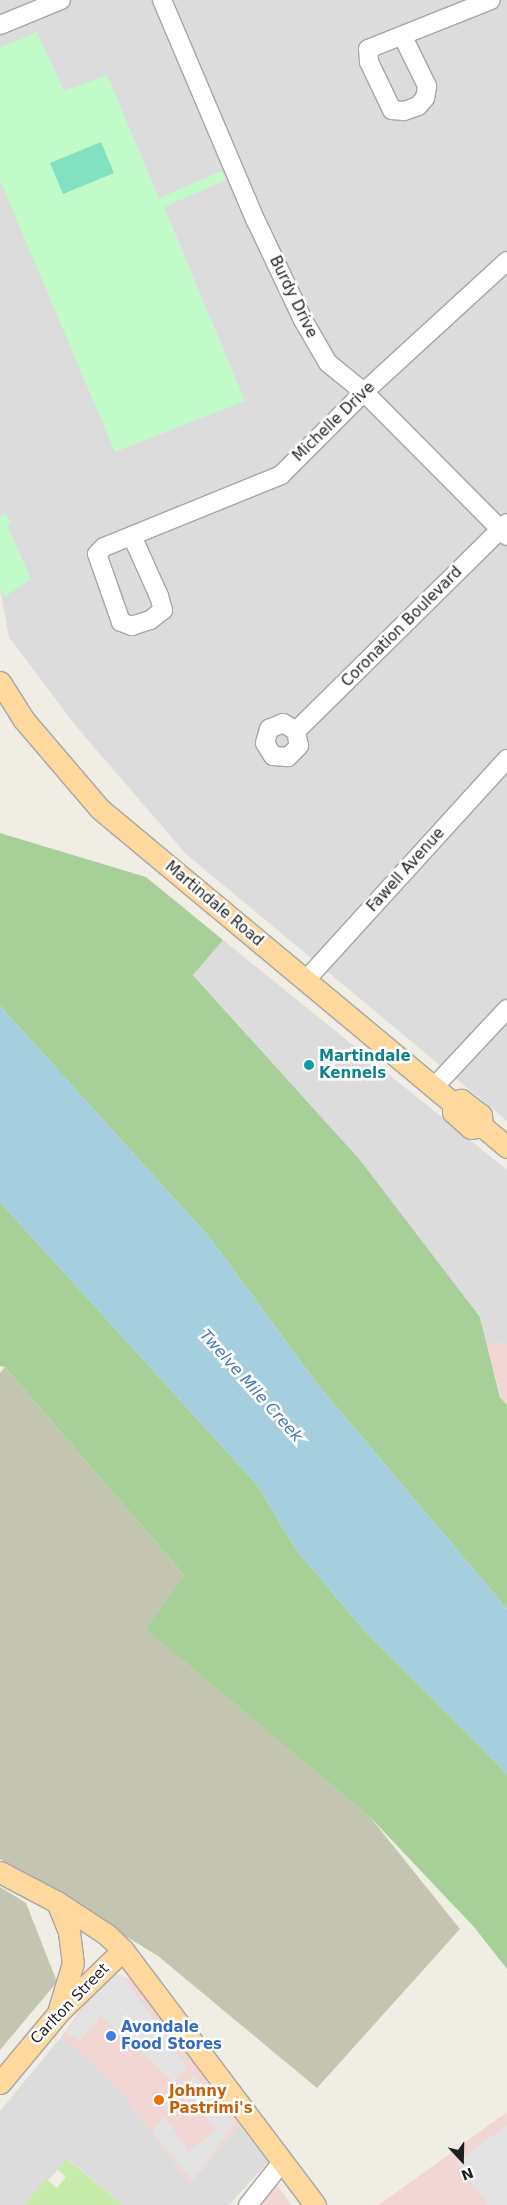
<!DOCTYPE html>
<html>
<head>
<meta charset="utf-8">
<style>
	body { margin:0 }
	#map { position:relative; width:507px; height:2205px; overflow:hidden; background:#f0ede5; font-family:"DejaVu Sans",sans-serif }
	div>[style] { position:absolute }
	.residential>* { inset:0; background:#dddcdc }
	.commercial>* { inset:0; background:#f1d6d4 }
	.construction>* { inset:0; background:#c4c5b0 }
	.grass>* { inset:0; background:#c7ebaa }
	.forest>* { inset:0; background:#a7d099 }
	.park>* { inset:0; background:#c1fbc9 }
	.pitch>* { inset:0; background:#81e1c0 }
	.parking>* { inset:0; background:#e3e3e3 }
	.water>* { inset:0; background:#a5cfde }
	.roads { filter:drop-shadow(1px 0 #a6a6a6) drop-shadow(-1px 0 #a6a6a6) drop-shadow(0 1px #a6a6a6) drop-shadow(0 -1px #a6a6a6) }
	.minor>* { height:18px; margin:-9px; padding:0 9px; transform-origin:9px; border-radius:9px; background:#fff }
	.major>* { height:21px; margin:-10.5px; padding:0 10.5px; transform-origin:10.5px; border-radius:10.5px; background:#fed89c }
	.dots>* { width:14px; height:14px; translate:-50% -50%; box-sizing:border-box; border:2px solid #fff; border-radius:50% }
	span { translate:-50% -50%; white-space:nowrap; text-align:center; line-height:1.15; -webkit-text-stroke:5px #fff; paint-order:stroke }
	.street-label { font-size:15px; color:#1f1f1f }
	.culture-label { font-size:15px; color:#0d838f; font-weight:700 }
	.left { translate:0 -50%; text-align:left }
	.shop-label { font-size:15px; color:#366cbe; font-weight:700 }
	.food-label { font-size:15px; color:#c56008; font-weight:700 }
	.water-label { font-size:16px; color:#4978b1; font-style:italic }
	.north { position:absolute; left:437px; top:2135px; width:50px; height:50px; -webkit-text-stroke:4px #fff; paint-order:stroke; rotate:159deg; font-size:14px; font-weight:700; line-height:20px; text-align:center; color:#1f1f1f }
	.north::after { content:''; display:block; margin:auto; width:18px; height:22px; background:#1f1f1f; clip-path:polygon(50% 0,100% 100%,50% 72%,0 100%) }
</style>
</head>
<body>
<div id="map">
	<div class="residential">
		<i style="clip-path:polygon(0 0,507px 0,507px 1121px,186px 854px,75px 725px,9px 637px,0 588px)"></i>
		<i style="clip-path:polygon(223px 940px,507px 1170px,507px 1343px,487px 1344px,480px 1317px,360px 1160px,193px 974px)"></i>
		<i style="clip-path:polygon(62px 2036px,124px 2095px,190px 2185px,239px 2125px,268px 2162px,229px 2205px,123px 2205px,68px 2159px,25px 2205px,0 2205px,0 2111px)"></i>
	</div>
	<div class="commercial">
		<i style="clip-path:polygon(507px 1343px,507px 1405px,501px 1397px,487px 1344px)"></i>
		<i style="clip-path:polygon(107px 1972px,134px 1980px,239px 2125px,190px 2185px,124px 2095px,62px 2036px)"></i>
		<i style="clip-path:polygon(507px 2112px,507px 2205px,379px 2205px)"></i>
		<i style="clip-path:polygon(275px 2182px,291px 2205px,258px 2205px)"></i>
	</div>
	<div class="construction">
		<i style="clip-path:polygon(5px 1367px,184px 1575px,147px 1629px,370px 1817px,460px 1929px,317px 2088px,158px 1956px,0 1859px,0 1373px)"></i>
		<i style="clip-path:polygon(0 1887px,26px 1903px,57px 1982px,0 2050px)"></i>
	</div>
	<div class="grass">
		<i style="clip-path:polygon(67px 2159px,123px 2205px,25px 2205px,46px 2179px,57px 2188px,66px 2177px,58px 2170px)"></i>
	</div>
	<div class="forest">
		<i style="clip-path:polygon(0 833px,146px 877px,223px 940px,193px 975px,360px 1160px,480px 1317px,500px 1397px,507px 1405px,507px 1609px,318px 1385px,210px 1238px,0 1006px)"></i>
		<i style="clip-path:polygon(0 1202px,258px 1486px,295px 1548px,362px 1628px,507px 1774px,507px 1969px,474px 1927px,370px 1817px,146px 1629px,184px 1575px,5px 1367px,0 1366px)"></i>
	</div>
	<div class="park">
		<i style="clip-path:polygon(37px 32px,64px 91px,107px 75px,159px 198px,222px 171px,226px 180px,164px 207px,245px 401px,115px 452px,0 180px,0 48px)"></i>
		<i style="clip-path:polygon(6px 513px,11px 523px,7px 525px,31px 579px,4px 597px,0 588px,0 517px)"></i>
	</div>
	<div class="pitch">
		<i style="clip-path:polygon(101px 142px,114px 173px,63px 194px,50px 163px)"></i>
	</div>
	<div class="parking">
		<i style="clip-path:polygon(110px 1975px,122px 1975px,188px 2068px,174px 2082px,101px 2016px,79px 2042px,66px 2032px)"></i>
		<i style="clip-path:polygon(195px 2075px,234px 2125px,192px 2181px,152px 2131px,164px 2116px,189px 2151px,216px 2130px,182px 2085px)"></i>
		<i style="clip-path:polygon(507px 2125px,507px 2205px,488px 2205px,456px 2162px)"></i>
	</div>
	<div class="water">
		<i style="clip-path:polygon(0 1006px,210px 1238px,318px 1385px,507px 1609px,507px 1774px,362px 1628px,295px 1548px,258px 1486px,0 1202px)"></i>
	</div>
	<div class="roads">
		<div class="minor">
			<i style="left:162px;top:0;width:240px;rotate:67deg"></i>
			<i style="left:256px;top:221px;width:110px;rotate:64.6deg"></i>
			<i style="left:303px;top:320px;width:50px;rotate:59.8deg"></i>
			<i style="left:328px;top:363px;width:46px;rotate:38.9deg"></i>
			<i style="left:364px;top:392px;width:203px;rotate:45.2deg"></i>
			<i style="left:0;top:25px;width:66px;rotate:-22.3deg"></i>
			<i style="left:403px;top:37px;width:55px;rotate:63.9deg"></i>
			<i style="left:427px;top:86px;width:12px;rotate:99deg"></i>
			<i style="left:425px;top:98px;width:11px;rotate:131deg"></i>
			<i style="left:418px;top:106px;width:15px;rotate:160deg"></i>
			<i style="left:404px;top:111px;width:12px;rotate:-175deg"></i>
			<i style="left:392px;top:110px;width:53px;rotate:-115.6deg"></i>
			<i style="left:369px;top:62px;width:13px;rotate:-94deg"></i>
			<i style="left:368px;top:49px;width:132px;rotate:-21.7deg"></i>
			<i style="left:132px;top:536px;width:66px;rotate:65.8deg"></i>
			<i style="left:159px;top:596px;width:15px;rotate:74deg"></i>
			<i style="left:163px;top:610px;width:16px;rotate:142deg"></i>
			<i style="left:150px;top:620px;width:19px;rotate:162deg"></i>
			<i style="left:132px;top:626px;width:12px;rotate:-160deg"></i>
			<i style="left:121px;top:622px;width:72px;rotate:-109.4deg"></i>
			<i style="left:97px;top:554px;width:10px;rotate:-45deg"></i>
			<i style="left:104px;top:547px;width:191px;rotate:-22.1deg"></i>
			<i style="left:281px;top:475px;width:117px;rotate:-45deg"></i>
			<i style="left:364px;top:392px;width:194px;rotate:-42.5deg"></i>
			<i style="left:283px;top:723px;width:15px;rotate:32deg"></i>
			<i style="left:296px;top:731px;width:15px;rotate:79deg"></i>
			<i style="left:299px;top:746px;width:16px;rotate:135deg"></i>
			<i style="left:288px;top:757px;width:15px;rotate:-176deg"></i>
			<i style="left:273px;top:756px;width:15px;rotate:-122deg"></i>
			<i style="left:265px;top:743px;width:15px;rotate:-74deg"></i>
			<i style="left:269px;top:729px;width:15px;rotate:-23deg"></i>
			<i style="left:296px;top:731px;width:296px;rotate:-44.6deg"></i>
			<i style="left:305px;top:981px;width:300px;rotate:-47.7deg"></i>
			<i style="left:434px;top:1087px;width:107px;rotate:-46.9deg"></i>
			<i style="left:248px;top:2205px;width:56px;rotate:-51.5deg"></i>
		</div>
		<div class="major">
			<i style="left:0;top:682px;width:45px;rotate:57.7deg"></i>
			<i style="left:24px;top:720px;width:117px;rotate:49.5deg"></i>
			<i style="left:100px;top:809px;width:459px;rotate:39.8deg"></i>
			<i style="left:453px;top:1103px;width:9px;rotate:-21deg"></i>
			<i style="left:461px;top:1100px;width:25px;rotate:37deg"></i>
			<i style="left:481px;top:1115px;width:11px;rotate:85deg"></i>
			<i style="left:482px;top:1126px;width:33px;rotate:40deg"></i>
			<i style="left:453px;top:1103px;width:9px;rotate:90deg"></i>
			<i style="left:453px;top:1112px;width:24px;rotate:42deg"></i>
			<i style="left:471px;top:1128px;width:11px;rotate:-10deg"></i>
			<i style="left:0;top:1872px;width:64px;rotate:27.8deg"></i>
			<i style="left:57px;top:1902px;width:59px;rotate:33.1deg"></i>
			<i style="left:106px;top:1934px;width:23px;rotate:43deg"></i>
			<i style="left:123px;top:1950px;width:319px;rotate:53deg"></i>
			<i style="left:57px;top:1902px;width:32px;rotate:68deg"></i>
			<i style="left:69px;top:1932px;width:31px;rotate:83deg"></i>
			<i style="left:73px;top:1963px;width:48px;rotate:106.9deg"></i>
			<i style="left:0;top:2083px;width:92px;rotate:-50.3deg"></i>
			<i style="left:59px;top:2012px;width:89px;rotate:-44.1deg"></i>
		</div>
	</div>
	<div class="dots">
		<i style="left:309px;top:1065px;background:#0f9aa8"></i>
		<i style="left:111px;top:2036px;background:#3f7fe0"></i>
		<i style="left:159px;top:2100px;background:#e8710a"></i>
	</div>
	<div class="street-label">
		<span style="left:293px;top:297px;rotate:64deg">Burdy Drive</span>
		<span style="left:334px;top:422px;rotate:-44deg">Michelle Drive</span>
		<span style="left:402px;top:627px;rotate:-45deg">Coronation Boulevard</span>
		<span style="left:406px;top:870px;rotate:-48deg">Fawell Avenue</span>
		<span style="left:214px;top:904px;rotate:40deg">Martindale Road</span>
		<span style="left:70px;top:2004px;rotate:-46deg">Carlton Street</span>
	</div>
	<div class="culture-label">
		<span class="left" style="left:319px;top:1065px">Martindale<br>Kennels</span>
	</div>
	<div class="shop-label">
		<span class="left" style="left:121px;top:2036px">Avondale<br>Food Stores</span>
	</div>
	<div class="food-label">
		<span class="left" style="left:169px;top:2100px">Johnny<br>Pastrimi's</span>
	</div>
	<div class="water-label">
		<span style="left:251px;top:1386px;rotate:48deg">Twelve Mile Creek</span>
	</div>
	<div class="north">N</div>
</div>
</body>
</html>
